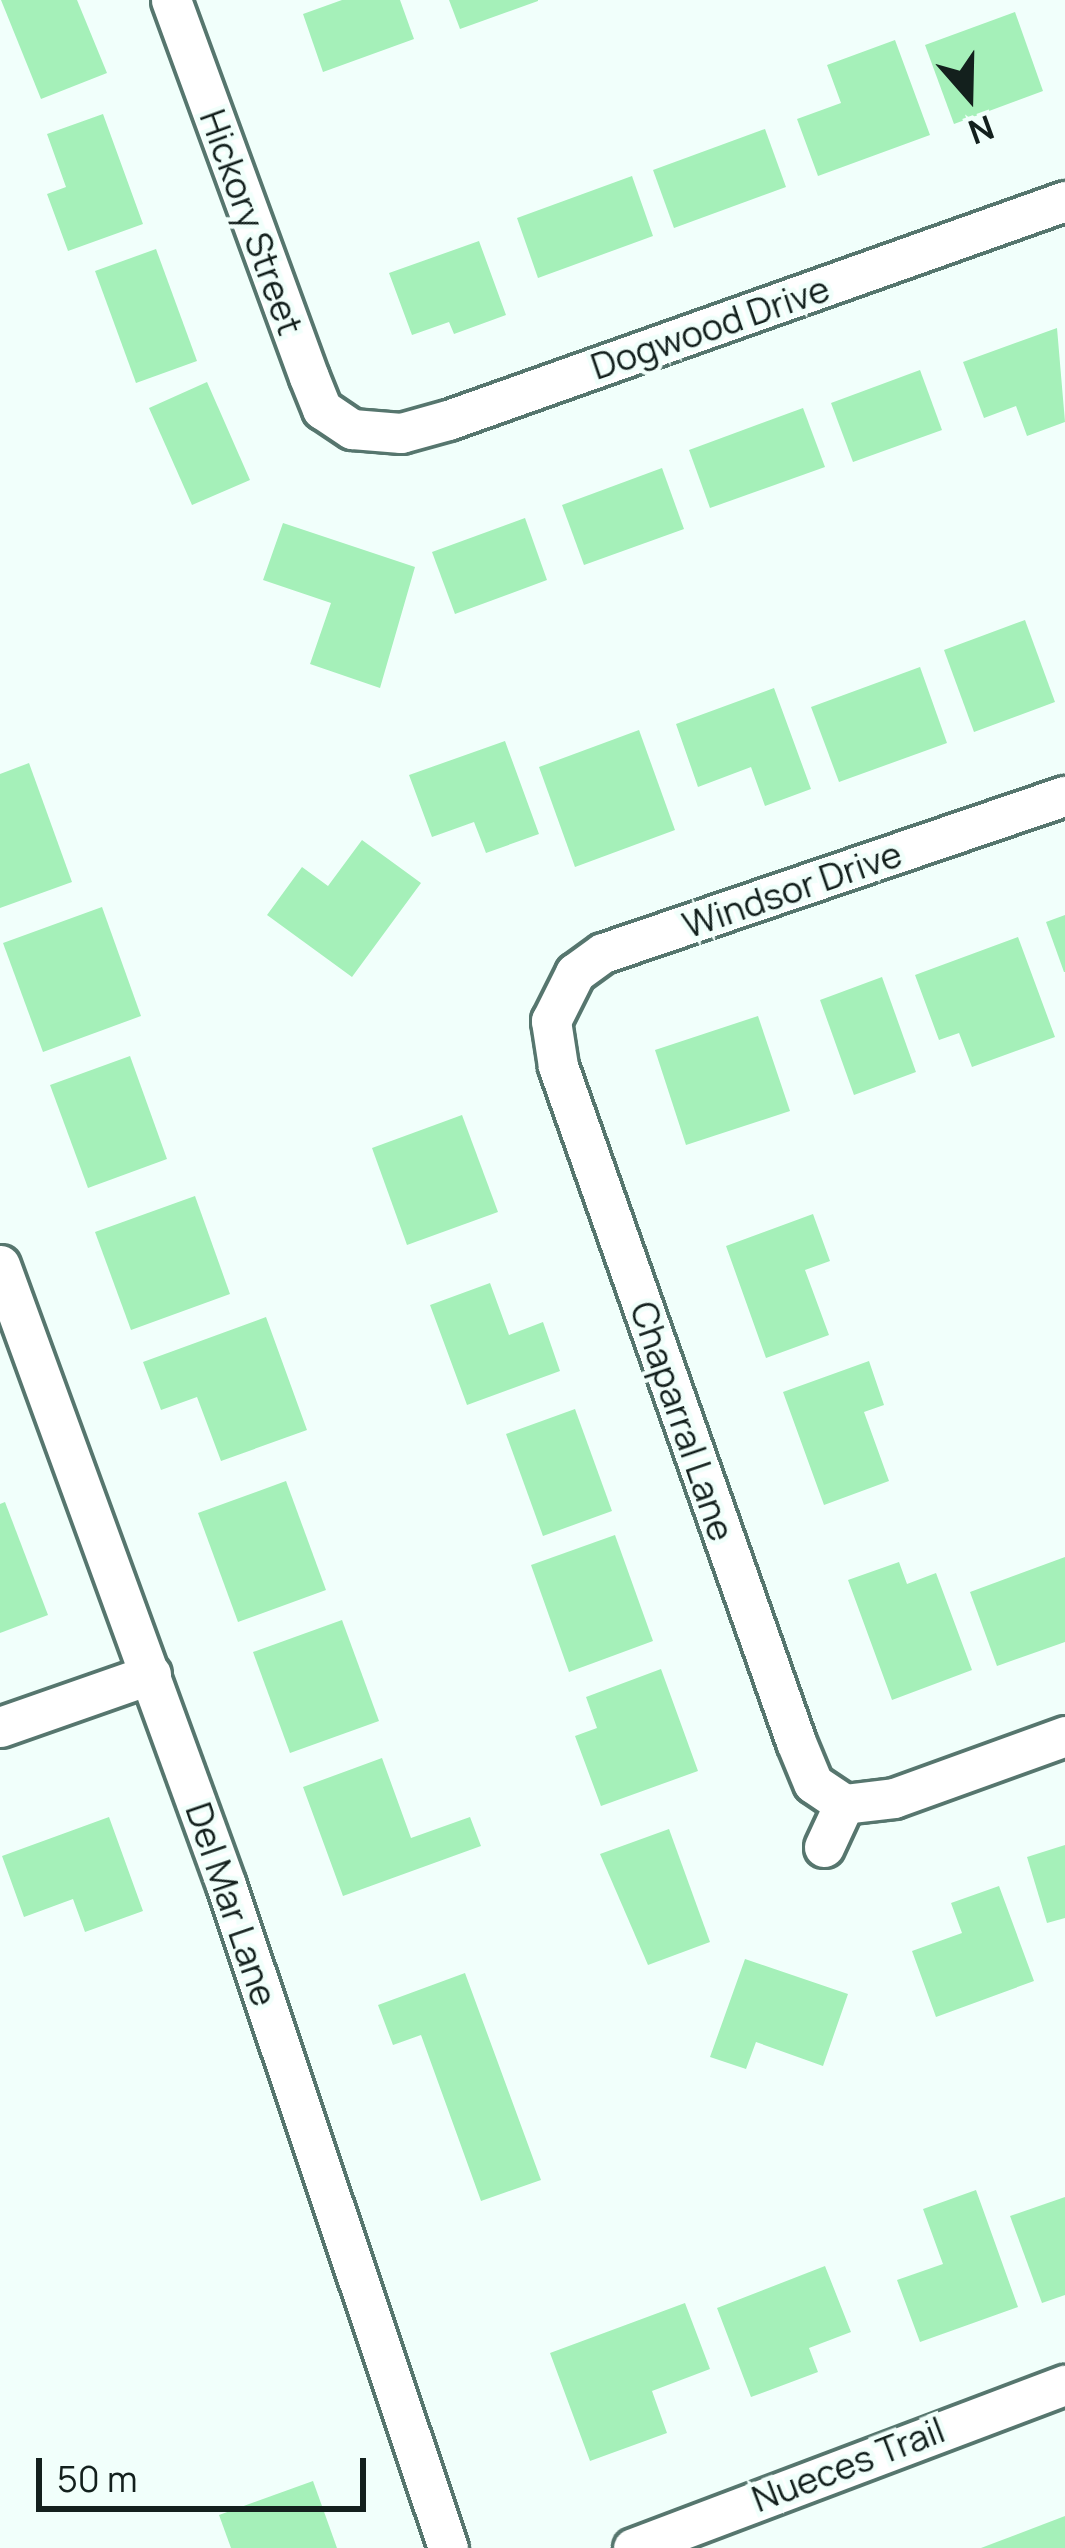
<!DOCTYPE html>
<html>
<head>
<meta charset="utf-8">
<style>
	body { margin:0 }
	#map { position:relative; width:1065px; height:2548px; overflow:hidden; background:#f1fffb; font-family:Manrope,sans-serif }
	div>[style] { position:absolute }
	.building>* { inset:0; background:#a5f0b9 }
	.roads { filter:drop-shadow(3px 0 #56766e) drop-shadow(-3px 0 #56766e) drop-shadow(0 3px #56766e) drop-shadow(0 -3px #56766e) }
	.minor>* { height:39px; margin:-19.5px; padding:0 19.5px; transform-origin:19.5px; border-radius:19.5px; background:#fff }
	span { translate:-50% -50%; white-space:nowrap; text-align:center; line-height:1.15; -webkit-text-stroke:9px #f1fffb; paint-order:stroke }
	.street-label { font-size:36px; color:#13201d }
	.north { position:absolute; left:909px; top:36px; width:120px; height:120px; -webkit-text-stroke:9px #f1fffb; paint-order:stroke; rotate:160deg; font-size:33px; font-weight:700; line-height:48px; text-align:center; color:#13201d }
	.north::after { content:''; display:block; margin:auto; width:42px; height:54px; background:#13201d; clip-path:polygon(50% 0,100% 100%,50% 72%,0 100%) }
	.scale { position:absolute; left:36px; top:2458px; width:330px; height:54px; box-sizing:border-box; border:6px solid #13201d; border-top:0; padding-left:15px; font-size:36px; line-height:42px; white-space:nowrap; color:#13201d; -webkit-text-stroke:9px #f1fffb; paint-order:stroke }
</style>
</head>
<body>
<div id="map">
	<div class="building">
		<i style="clip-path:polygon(1px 0,77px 0,107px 73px,41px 99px)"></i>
		<i style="clip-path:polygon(342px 0,400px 0,414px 39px,323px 72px,303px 14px)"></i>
		<i style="clip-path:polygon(449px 0,538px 0,538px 1px,460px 29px)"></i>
		<i style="clip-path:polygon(1015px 12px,1043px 91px,954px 124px,925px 45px)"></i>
		<i style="clip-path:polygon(895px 40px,930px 135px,818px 176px,797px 119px,841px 103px,827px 65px)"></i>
		<i style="clip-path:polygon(103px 114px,143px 224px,68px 251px,47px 194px,66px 187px,47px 134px)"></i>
		<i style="clip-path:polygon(765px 129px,786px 187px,674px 228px,653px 170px)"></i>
		<i style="clip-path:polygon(632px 176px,653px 236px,538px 278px,517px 218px)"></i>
		<i style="clip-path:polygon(479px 241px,506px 315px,454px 334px,449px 322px,412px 335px,389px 273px)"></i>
		<i style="clip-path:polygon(156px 249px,197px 361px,136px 383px,95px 271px)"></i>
		<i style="clip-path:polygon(1057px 328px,1065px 422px,1027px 436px,1016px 406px,984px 418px,963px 362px)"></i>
		<i style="clip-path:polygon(920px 370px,942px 430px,853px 462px,831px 403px)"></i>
		<i style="clip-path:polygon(207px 382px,250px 480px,192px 505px,149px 408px)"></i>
		<i style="clip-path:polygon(803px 408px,825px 467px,710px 508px,689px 450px)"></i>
		<i style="clip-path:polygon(662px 468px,684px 529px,584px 565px,562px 505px)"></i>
		<i style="clip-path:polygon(525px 518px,547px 580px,455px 614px,432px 552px)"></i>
		<i style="clip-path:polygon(283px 523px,415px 567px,380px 688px,310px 664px,331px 603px,263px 580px)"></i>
		<i style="clip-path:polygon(1025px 620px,1055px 702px,974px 732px,944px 650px)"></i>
		<i style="clip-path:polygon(920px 667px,947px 743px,839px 782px,811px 707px)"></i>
		<i style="clip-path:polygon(774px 688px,811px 789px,765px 806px,751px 767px,698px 787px,676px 724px)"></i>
		<i style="clip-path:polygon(639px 730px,675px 830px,575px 867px,539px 767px)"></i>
		<i style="clip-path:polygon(505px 741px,539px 834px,486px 853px,474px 822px,432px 837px,409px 775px)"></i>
		<i style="clip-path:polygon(29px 763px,72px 882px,0 908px,0 774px)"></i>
		<i style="clip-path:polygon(362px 840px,421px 883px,352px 977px,267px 915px,302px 867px,328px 886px)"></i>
		<i style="clip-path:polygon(102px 907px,141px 1016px,43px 1052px,3px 943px)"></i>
		<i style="clip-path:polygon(1065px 915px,1065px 972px,1064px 972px,1046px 922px)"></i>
		<i style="clip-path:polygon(1018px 937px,1055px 1037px,972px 1067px,959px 1033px,939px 1040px,915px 975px)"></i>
		<i style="clip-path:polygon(882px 977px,916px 1072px,854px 1095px,820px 1000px)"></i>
		<i style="clip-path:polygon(758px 1016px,790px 1111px,686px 1145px,655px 1050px)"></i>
		<i style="clip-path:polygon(130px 1056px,167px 1159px,88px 1188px,50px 1085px)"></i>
		<i style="clip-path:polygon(462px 1115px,498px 1212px,407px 1245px,372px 1148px)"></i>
		<i style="clip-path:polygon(195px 1196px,230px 1294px,131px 1330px,95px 1232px)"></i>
		<i style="clip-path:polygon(813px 1214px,830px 1261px,805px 1270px,829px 1335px,766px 1358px,726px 1246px)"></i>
		<i style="clip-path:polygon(490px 1283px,509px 1335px,543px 1322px,560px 1371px,467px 1405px,430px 1305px)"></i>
		<i style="clip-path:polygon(266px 1317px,307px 1430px,221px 1461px,197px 1397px,161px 1410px,143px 1362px)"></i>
		<i style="clip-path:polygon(869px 1361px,884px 1405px,864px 1412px,889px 1481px,824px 1505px,783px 1392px)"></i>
		<i style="clip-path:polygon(575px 1409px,612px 1511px,543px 1536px,506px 1434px)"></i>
		<i style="clip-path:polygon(286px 1481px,326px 1590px,238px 1622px,198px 1513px)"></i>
		<i style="clip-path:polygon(5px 1502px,48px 1615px,0 1633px,0 1504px)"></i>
		<i style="clip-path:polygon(615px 1535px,653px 1641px,569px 1672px,531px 1565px)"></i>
		<i style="clip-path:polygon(1065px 1557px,1065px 1642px,997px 1666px,970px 1592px)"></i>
		<i style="clip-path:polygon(899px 1562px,907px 1584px,936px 1573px,972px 1670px,892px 1700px,848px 1580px)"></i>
		<i style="clip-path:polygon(342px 1620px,379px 1721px,290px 1753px,253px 1652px)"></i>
		<i style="clip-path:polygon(661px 1669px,698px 1771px,601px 1806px,575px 1736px,597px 1728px,586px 1697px)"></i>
		<i style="clip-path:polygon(382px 1758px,411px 1838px,470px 1817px,481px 1846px,343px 1896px,303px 1787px)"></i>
		<i style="clip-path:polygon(109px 1817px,143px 1911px,85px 1932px,73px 1899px,24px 1917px,2px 1856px)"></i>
		<i style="clip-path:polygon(669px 1829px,710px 1942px,648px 1965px,600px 1854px)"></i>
		<i style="clip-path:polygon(1065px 1845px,1065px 1918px,1047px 1923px,1027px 1857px)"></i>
		<i style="clip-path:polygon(999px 1886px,1034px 1981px,936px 2017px,912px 1951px,962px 1933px,951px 1903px)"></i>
		<i style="clip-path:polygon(745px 1959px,848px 1994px,823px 2066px,756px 2042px,746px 2069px,710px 2057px)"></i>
		<i style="clip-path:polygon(465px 1973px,541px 2180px,481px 2201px,421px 2035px,393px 2045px,378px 2005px)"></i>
		<i style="clip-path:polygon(976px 2190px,1018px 2307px,920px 2342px,897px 2280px,943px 2264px,923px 2209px)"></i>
		<i style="clip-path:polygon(1065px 2197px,1065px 2295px,1042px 2303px,1010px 2216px)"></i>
		<i style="clip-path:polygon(825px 2266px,851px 2332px,809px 2348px,818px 2372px,751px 2397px,717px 2308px)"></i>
		<i style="clip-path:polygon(685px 2303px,710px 2369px,652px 2391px,667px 2433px,590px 2461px,550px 2353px)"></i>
		<i style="clip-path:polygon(313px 2481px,337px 2548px,231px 2548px,219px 2515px)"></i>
		<i style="clip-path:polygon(1065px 2516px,1065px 2548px,981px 2548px)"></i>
	</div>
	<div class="roads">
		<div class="minor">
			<i style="left:171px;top:0;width:401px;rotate:69.9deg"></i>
			<i style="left:309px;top:377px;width:35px;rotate:68deg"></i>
			<i style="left:322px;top:409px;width:36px;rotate:34deg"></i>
			<i style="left:352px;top:429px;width:49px;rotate:4.7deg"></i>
			<i style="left:401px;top:433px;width:49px;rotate:-15.5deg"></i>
			<i style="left:448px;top:420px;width:655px;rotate:-19.54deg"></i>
			<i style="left:0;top:1265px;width:660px;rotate:69.97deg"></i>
			<i style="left:226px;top:1885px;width:699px;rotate:71.49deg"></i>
			<i style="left:0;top:1727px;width:160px;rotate:-19.3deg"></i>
			<i style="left:844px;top:1804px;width:37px;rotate:-146deg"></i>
			<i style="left:813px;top:1783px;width:44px;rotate:-112.5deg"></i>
			<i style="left:796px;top:1742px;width:717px;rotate:-109.4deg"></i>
			<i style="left:558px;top:1066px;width:46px;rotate:-98.8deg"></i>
			<i style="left:551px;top:1021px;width:54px;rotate:-63.4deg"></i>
			<i style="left:575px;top:973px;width:34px;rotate:-36deg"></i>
			<i style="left:603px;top:953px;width:488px;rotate:-18.8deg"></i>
			<i style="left:824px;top:1847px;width:47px;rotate:-65.1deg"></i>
			<i style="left:844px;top:1804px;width:50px;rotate:-6.8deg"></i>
			<i style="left:894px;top:1798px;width:182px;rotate:-19.9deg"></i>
			<i style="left:633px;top:2548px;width:462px;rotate:-20.7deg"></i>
		</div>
	</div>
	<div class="street-label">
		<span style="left:252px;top:222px;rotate:70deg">Hickory Street</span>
		<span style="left:710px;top:327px;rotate:-19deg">Dogwood Drive</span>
		<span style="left:792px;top:889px;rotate:-19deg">Windsor Drive</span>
		<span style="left:683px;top:1421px;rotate:71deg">Chaparral Lane</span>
		<span style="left:232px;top:1904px;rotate:71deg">Del Mar Lane</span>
		<span style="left:848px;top:2464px;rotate:-21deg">Nueces Trail</span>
	</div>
	<div class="north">N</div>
	<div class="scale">50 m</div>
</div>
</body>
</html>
